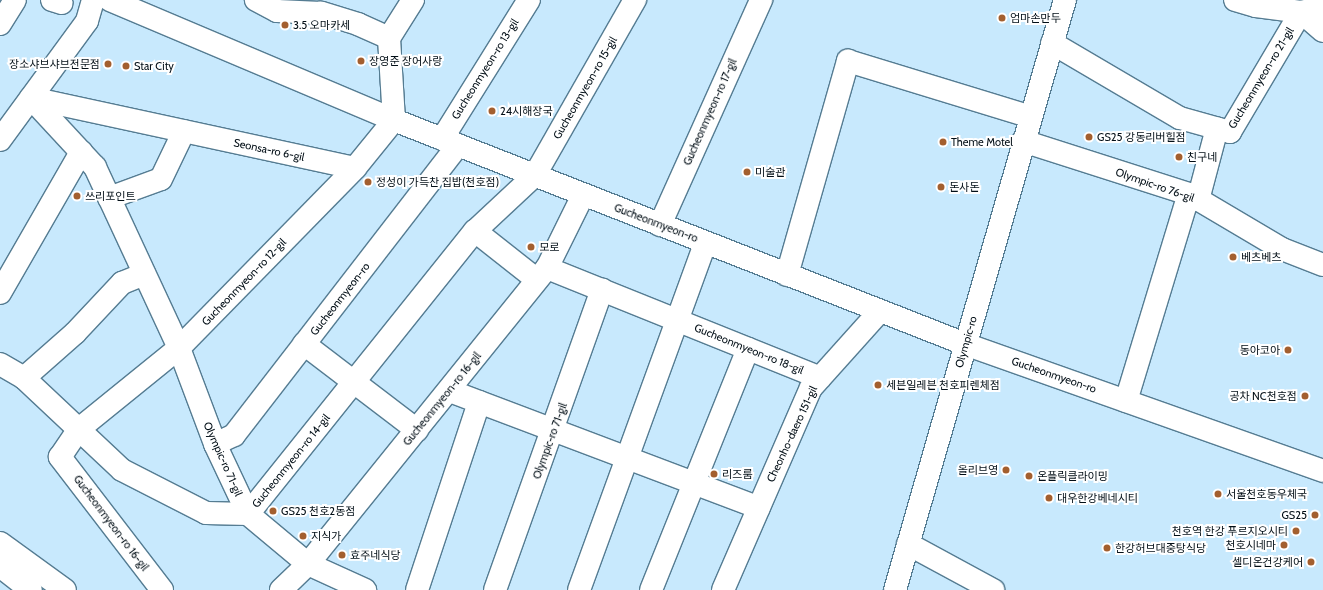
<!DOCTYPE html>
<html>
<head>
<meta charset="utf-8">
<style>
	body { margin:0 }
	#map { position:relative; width:1323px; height:590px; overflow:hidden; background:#c8e9fd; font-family:Cabin,"Noto Sans KR",sans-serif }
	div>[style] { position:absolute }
	.roads { filter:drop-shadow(1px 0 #557c92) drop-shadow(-1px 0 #557c92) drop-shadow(0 1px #557c92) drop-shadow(0 -1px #557c92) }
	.minor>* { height:22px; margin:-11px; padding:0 11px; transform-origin:11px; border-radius:11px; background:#fff }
	.major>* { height:22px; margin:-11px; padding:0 11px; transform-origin:11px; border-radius:11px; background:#fff }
	.dots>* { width:11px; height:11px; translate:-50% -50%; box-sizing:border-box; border:2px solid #fff; border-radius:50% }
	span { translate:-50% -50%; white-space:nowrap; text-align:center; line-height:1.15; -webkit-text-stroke:4px #fff; paint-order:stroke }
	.poi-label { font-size:11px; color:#020e16 }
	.left { translate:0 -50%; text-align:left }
	.right { translate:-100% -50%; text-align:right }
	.street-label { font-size:11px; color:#020e16 }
</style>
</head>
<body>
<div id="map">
	<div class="roads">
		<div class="minor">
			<i style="left:52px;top:0;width:10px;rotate:17deg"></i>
			<i style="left:1235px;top:0;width:22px;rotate:16deg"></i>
			<i style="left:1256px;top:6px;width:45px;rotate:7.6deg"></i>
			<i style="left:1301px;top:12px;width:23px;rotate:-13deg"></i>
			<i style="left:0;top:24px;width:28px;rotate:-58deg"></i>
			<i style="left:389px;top:38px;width:45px;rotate:-57.7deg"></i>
			<i style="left:1052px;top:43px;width:148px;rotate:30.4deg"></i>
			<i style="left:1180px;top:118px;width:52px;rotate:15.6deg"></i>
			<i style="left:1230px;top:132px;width:139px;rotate:-59.4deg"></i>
			<i style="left:1301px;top:12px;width:29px;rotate:41deg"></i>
			<i style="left:31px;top:98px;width:94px;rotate:47.2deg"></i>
			<i style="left:95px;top:167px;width:200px;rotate:65.1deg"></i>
			<i style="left:179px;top:348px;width:103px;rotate:69.4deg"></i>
			<i style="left:215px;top:444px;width:77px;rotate:64.8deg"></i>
			<i style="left:248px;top:514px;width:78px;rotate:39.8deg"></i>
			<i style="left:308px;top:564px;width:63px;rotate:24.5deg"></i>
			<i style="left:31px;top:98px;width:331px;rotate:12.2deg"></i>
			<i style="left:442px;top:139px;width:164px;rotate:-58deg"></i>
			<i style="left:0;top:140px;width:147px;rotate:-53.8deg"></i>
			<i style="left:87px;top:21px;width:22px;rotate:-74deg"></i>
			<i style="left:1023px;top:141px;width:174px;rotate:17.7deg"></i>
			<i style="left:1189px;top:194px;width:108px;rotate:30.6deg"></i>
			<i style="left:1282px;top:249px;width:44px;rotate:21.3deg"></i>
			<i style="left:109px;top:198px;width:55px;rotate:-20.1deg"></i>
			<i style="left:161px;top:179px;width:53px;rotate:-64.4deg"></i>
			<i style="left:1198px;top:200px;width:74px;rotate:-75.2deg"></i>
			<i style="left:660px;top:225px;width:247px;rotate:-65.8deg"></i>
			<i style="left:475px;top:231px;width:78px;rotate:38.2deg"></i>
			<i style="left:547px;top:268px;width:294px;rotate:21.9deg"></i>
			<i style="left:787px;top:275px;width:223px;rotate:-74.1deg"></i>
			<i style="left:848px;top:61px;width:191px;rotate:17deg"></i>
			<i style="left:0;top:293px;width:163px;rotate:-60.1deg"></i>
			<i style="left:304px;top:344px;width:142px;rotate:37.3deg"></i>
			<i style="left:0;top:364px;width:28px;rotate:30deg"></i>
			<i style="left:24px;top:378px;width:134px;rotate:43.2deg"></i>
			<i style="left:122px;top:470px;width:94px;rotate:27.1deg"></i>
			<i style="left:206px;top:513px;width:42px;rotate:1.4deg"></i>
			<i style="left:248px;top:514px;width:363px;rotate:-51.3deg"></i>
			<i style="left:475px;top:231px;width:82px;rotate:-43deg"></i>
			<i style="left:535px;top:175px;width:202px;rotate:-60.3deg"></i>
			<i style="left:24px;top:378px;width:68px;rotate:-41.4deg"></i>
			<i style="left:75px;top:333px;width:69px;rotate:-46.8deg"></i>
			<i style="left:122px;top:283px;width:24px;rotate:-22deg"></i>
			<i style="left:450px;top:391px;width:330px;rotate:20.7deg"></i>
			<i style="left:1126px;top:401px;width:216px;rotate:-73.1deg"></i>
			<i style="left:215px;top:444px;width:21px;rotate:-25deg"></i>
			<i style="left:234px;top:435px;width:366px;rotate:-52.3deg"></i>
			<i style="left:0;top:543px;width:80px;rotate:35.9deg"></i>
			<i style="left:908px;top:544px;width:97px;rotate:28.4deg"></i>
			<i style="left:162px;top:590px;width:168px;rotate:-127.5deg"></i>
			<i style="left:60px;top:457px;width:34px;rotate:-56deg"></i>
			<i style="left:79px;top:429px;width:129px;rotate:-39deg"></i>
			<i style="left:179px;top:348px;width:252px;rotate:-45.6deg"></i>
			<i style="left:355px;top:168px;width:62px;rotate:-50.9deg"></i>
			<i style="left:394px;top:120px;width:82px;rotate:-93.5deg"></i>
			<i style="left:389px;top:38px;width:34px;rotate:-156deg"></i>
			<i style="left:358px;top:24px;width:39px;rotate:-163deg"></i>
			<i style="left:321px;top:13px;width:44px;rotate:-177.4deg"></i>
			<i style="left:277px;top:11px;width:24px;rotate:-152deg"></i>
			<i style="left:281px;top:590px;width:37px;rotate:-44deg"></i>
			<i style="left:308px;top:564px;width:380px;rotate:-51.1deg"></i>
			<i style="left:547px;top:268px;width:81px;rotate:-63.7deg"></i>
			<i style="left:417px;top:590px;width:198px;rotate:-71.7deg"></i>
			<i style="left:495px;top:590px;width:319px;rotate:-70.4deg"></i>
			<i style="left:579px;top:590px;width:369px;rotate:-70deg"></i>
			<i style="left:651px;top:590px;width:260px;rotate:-68.1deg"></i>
			<i style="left:723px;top:590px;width:220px;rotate:-66.5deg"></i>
			<i style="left:811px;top:388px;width:103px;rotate:-48.1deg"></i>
		</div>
		<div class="major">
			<i style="left:110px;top:0;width:308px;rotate:22.9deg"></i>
			<i style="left:394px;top:120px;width:613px;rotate:21.42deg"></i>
			<i style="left:965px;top:344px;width:380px;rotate:19.5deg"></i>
			<i style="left:0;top:566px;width:39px;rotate:38deg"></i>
			<i style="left:895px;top:590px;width:614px;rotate:-73.93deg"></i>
		</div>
	</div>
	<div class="dots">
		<i style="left:1002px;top:18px;background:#a35f2f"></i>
		<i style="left:285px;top:25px;background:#a35f2f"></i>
		<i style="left:361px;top:61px;background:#a35f2f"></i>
		<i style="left:108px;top:64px;background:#a35f2f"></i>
		<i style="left:126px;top:66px;background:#a35f2f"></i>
		<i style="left:492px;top:111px;background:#a35f2f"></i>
		<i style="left:1089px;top:137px;background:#a35f2f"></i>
		<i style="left:943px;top:142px;background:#a35f2f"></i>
		<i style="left:1179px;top:157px;background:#a35f2f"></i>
		<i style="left:747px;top:172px;background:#a35f2f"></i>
		<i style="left:368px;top:182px;background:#a35f2f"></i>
		<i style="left:941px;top:187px;background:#a35f2f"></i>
		<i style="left:77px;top:196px;background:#a35f2f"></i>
		<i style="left:531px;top:247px;background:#a35f2f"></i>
		<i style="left:1233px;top:257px;background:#a35f2f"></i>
		<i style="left:1288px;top:350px;background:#a35f2f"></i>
		<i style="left:878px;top:385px;background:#a35f2f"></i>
		<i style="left:1305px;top:396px;background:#a35f2f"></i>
		<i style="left:1006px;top:470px;background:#a35f2f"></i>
		<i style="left:714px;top:474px;background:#a35f2f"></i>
		<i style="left:1029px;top:476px;background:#a35f2f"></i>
		<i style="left:1218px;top:494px;background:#a35f2f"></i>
		<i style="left:1049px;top:498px;background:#a35f2f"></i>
		<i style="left:273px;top:511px;background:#a35f2f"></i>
		<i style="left:1315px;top:515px;background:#a35f2f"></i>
		<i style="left:1296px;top:531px;background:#a35f2f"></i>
		<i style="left:303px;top:536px;background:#a35f2f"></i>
		<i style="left:1284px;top:545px;background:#a35f2f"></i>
		<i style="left:1107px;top:548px;background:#a35f2f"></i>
		<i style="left:342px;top:555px;background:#a35f2f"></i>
		<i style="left:1311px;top:562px;background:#a35f2f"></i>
	</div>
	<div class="poi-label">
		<span class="left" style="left:1010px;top:18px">엄마손만두</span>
		<span class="left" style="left:293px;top:25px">3.5 오마카세</span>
		<span class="left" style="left:369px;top:61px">장영준 장어사랑</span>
		<span class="right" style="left:100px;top:64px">장소샤브샤브전문점</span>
		<span class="left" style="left:134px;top:66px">Star City</span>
		<span class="left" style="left:500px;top:111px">24시해장국</span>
		<span class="left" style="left:1097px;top:137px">GS25 강동리버힐점</span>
		<span class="left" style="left:951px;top:142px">Theme Motel</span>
		<span class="left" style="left:1187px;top:157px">친구네</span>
		<span class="left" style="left:755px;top:172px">미술관</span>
		<span class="left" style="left:376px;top:182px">정성이 가득찬 집밥(천호점)</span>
		<span class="left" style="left:949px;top:187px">돈사돈</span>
		<span class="left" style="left:85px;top:196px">쓰리포인트</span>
		<span class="left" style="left:539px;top:247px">모로</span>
		<span class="left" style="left:1241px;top:257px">베츠베츠</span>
		<span class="right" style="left:1280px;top:350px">동아코아</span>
		<span class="left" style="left:886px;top:385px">세븐일레븐 천호피렌체점</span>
		<span class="right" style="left:1297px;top:396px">공차 NC천호점</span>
		<span class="right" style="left:998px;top:470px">올리브영</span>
		<span class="left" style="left:722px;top:474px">리즈룸</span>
		<span class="left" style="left:1037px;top:476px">온플릭클라이밍</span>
		<span class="left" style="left:1226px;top:494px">서울천호동우체국</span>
		<span class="left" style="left:1057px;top:498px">대우한강베네시티</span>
		<span class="left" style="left:281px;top:511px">GS25 천호2동점</span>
		<span class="right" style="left:1307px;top:515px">GS25</span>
		<span class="right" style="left:1288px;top:531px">천호역 한강 푸르지오시티</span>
		<span class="left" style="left:311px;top:536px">지식가</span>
		<span class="right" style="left:1276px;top:545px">천호시네마</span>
		<span class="left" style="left:1115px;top:548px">한강허브대중탕식당</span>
		<span class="left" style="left:350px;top:555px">효주네식당</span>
		<span class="right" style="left:1303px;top:562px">셀디온건강케어</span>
	</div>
	<div class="street-label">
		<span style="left:485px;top:69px;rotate:-58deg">Gucheonmyeon-ro 13-gil</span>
		<span style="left:1261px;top:78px;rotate:-59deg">Gucheonmyeon-ro 21-gil</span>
		<span style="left:585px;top:88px;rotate:-60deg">Gucheonmyeon-ro 15-gil</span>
		<span style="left:710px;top:112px;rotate:-66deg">Gucheonmyeon-ro 17-gil</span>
		<span style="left:269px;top:150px;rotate:12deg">Seonsa-ro 6-gil</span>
		<span style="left:1155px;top:185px;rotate:19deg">Olympic-ro 76-gil</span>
		<span style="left:656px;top:223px;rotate:21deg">Gucheonmyeon-ro</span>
		<span style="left:244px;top:282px;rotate:-46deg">Gucheonmyeon-ro 12-gil</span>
		<span style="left:340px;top:299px;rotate:-52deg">Gucheonmyeon-ro</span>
		<span style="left:966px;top:342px;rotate:-74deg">Olympic-ro</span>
		<span style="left:749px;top:349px;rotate:22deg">Gucheonmyeon-ro 18-gil</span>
		<span style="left:1054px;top:375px;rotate:19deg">Gucheonmyeon-ro</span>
		<span style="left:442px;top:399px;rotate:-51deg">Gucheonmyeon-ro 16-gil</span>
		<span style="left:792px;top:434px;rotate:-65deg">Cheonho-daero 151-gil</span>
		<span style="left:550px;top:441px;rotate:-70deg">Olympic-ro 71-gil</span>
		<span style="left:223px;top:459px;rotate:66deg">Olympic-ro 71-gil</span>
		<span style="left:291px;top:461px;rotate:-51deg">Gucheonmyeon-ro 14-gil</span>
		<span style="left:111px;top:523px;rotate:53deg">Gucheonmyeon-ro 16-gil</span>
	</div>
</div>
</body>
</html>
